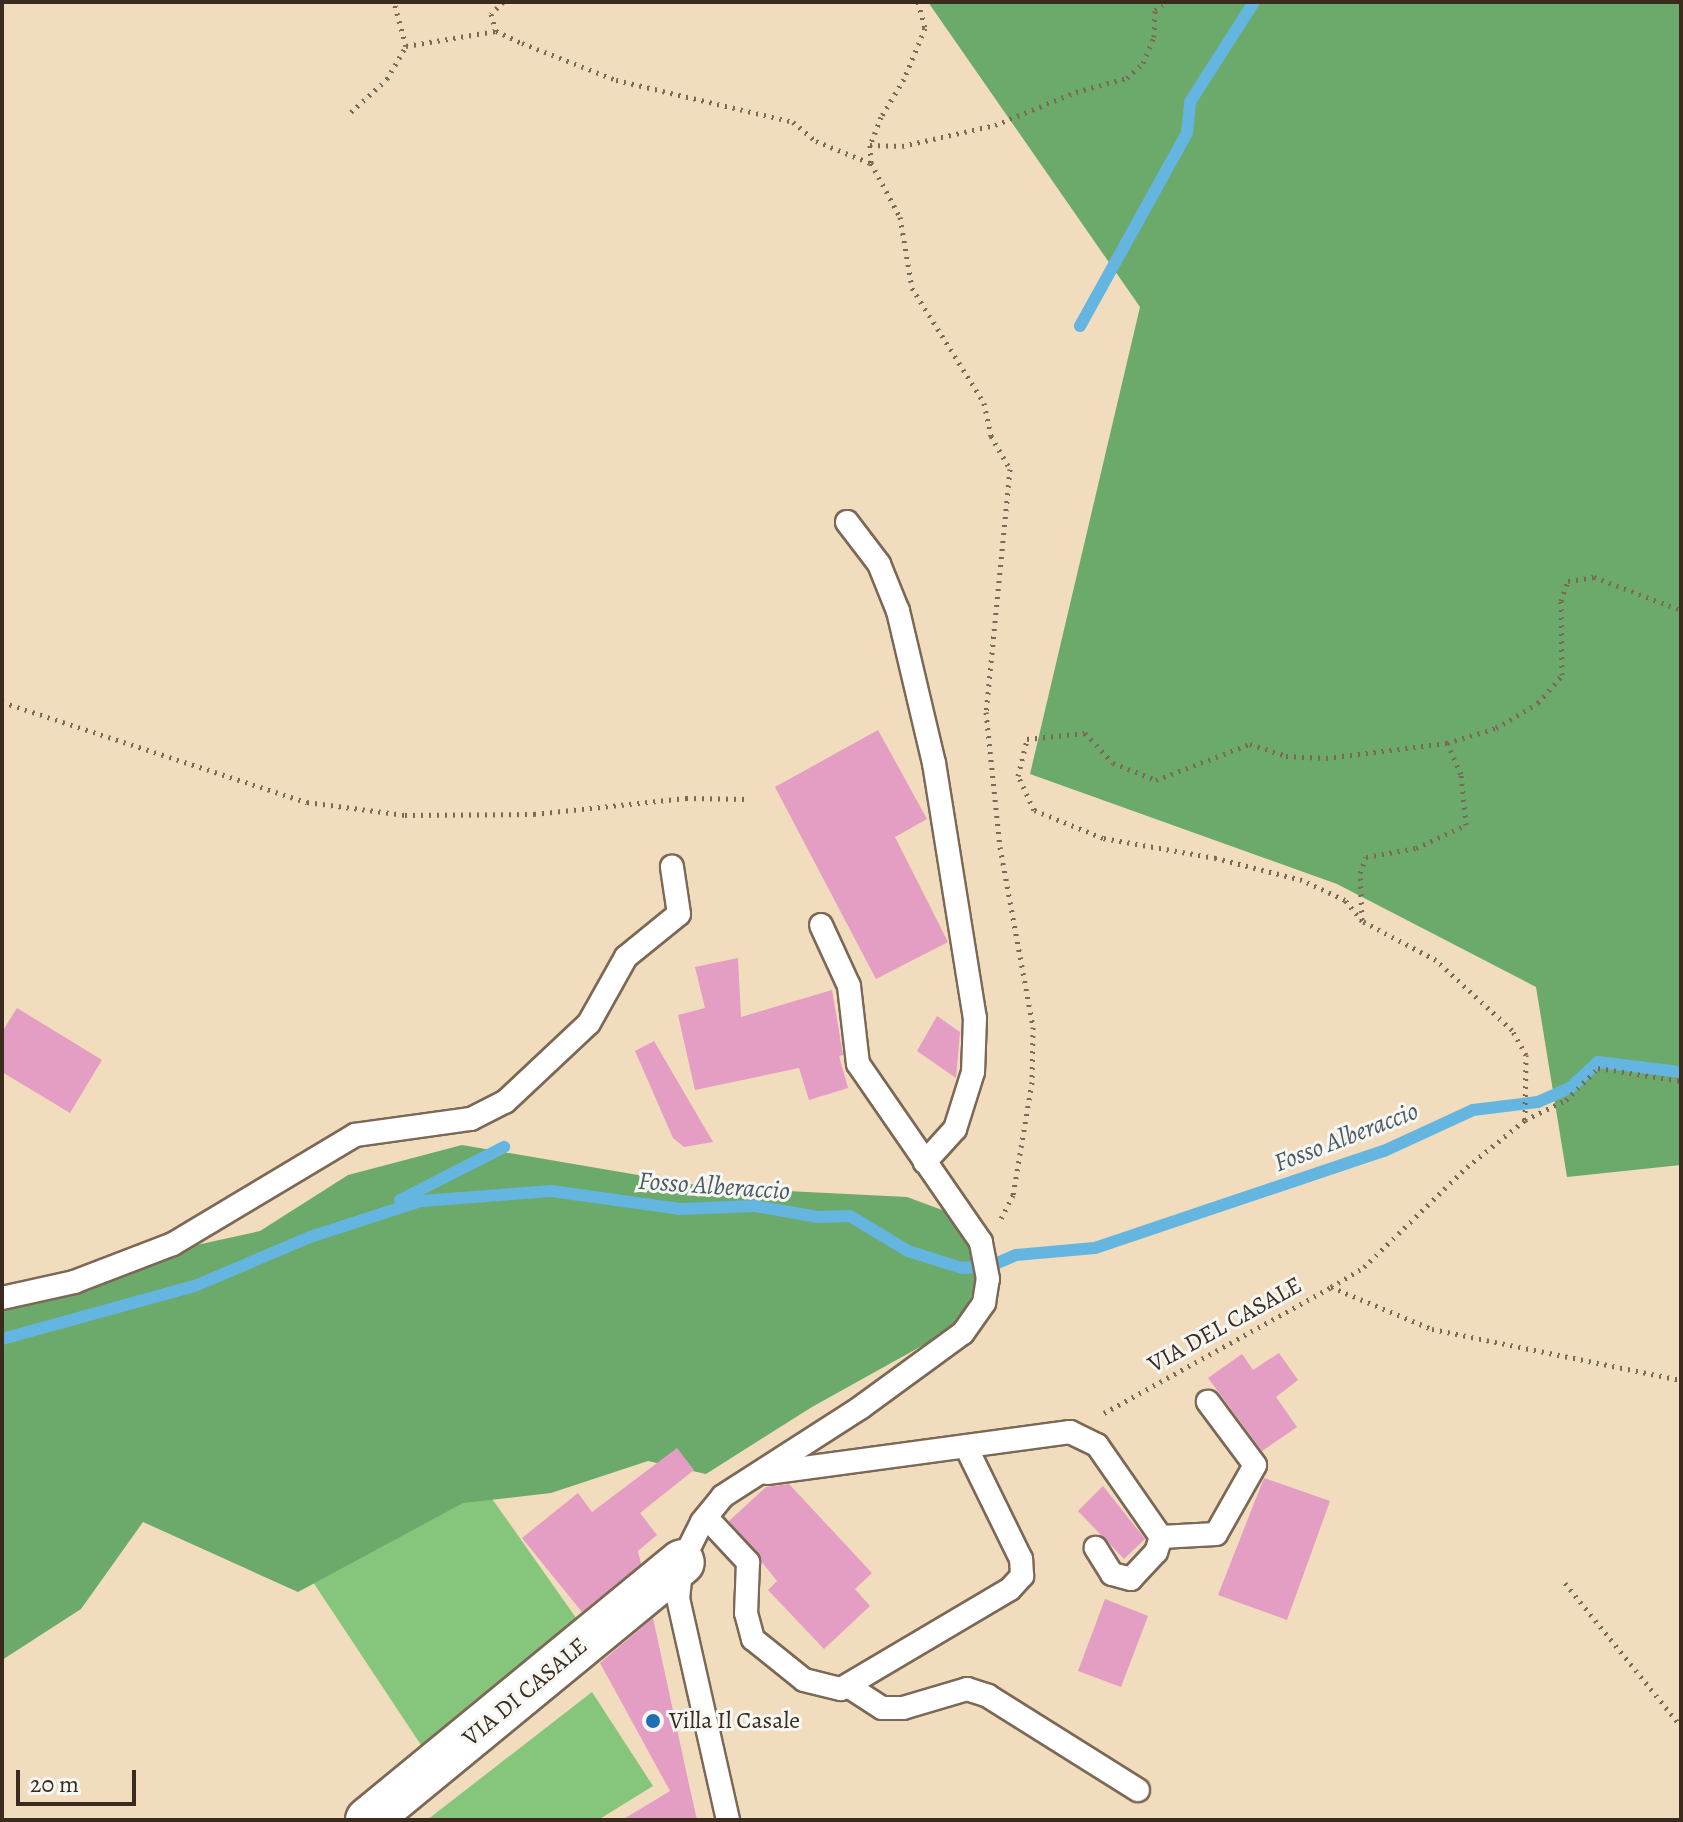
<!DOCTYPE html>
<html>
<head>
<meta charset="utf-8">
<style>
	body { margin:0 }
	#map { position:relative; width:1683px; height:1822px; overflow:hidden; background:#f1dcbd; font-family:Alegreya,serif }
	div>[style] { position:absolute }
	.green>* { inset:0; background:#86c57c }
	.forest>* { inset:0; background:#6caa6c }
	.stream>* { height:12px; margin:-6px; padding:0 6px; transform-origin:6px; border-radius:6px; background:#64b5df }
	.building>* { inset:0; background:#e49dc3 }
	.path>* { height:5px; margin-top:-2.5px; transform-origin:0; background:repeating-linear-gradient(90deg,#7b6856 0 2px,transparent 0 8px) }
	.roads { filter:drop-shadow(2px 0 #7b6856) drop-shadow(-2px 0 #7b6856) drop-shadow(0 2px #7b6856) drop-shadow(0 -2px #7b6856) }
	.lane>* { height:22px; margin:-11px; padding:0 11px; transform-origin:11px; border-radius:11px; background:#fff }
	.street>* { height:44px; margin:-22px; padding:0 22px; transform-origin:22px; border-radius:22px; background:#fff }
	.dots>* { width:22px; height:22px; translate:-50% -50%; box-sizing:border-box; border:4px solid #f6f6f2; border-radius:50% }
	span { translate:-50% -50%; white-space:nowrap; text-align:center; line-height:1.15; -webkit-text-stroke:6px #f6f6f2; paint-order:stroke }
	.street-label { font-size:24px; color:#3b2a1e }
	.poi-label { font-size:24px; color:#3b2a1e }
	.left { translate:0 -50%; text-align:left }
	.water-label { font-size:26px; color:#495b62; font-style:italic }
	.frame { position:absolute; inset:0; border:4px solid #3b2a1e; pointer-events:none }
	.scale { position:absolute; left:16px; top:1770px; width:120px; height:36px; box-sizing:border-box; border:4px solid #3b2a1e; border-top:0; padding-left:10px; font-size:24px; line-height:28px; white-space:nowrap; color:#3b2a1e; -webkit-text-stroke:6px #f6f6f2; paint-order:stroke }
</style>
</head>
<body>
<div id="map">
	<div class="green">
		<i style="clip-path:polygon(481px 1483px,581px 1625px,421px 1745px,305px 1570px)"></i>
		<i style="clip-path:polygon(592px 1692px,653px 1786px,598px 1820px,427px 1820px)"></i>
	</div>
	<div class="forest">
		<i style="clip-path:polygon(928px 2px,1681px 2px,1681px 1165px,1567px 1177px,1536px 987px,1337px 884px,1030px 774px,1140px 307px)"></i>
		<i style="clip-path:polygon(462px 1145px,708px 1187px,907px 1197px,945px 1211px,980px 1260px,980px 1281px,954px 1328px,812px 1407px,706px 1474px,648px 1461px,551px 1493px,463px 1503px,298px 1592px,143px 1522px,81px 1609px,2px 1660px,2px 1304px,137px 1258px,260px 1231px,348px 1175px)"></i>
	</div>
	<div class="stream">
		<i style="left:1080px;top:326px;width:221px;rotate:-61deg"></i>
		<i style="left:1187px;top:133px;width:31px;rotate:-84deg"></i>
		<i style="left:1190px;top:102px;width:119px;rotate:-57.4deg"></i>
		<i style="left:400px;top:1200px;width:117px;rotate:-27deg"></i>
		<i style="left:2px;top:1339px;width:200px;rotate:-15.4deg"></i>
		<i style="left:195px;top:1286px;width:125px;rotate:-23.1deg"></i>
		<i style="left:310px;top:1237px;width:117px;rotate:-18deg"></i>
		<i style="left:421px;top:1201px;width:130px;rotate:-4.4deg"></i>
		<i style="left:551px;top:1191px;width:130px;rotate:7.9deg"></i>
		<i style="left:680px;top:1209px;width:75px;rotate:-2.3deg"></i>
		<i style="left:755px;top:1206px;width:64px;rotate:9.9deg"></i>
		<i style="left:818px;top:1217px;width:32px;rotate:-2deg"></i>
		<i style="left:850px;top:1216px;width:68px;rotate:31.1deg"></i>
		<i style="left:908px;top:1251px;width:57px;rotate:17.5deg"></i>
		<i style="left:962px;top:1268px;width:28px;rotate:-4deg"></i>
		<i style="left:990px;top:1266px;width:28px;rotate:-23deg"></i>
		<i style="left:1016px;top:1255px;width:79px;rotate:-5.1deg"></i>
		<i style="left:1095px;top:1248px;width:305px;rotate:-18.6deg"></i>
		<i style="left:1384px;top:1151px;width:98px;rotate:-24.7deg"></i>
		<i style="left:1473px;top:1110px;width:65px;rotate:-7deg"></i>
		<i style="left:1538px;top:1102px;width:35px;rotate:-24deg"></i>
		<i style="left:1570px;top:1088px;width:38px;rotate:-43deg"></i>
		<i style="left:1598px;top:1062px;width:84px;rotate:6.9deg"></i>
	</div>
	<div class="building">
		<i style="clip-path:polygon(878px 730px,927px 819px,895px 837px,948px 942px,876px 979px,775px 787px)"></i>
		<i style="clip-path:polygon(738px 958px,741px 1017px,832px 990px,843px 1055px,839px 1056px,848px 1088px,809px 1100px,799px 1068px,695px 1090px,678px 1015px,705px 1008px,695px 967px)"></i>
		<i style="clip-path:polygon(17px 1008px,102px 1060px,70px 1113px,2px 1072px,2px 1032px)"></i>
		<i style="clip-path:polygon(937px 1016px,960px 1032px,956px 1078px,917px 1051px)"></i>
		<i style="clip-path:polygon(654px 1041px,713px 1142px,684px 1147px,673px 1138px,635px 1051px)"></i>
		<i style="clip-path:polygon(1279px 1353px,1298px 1380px,1276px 1397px,1297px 1427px,1262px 1451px,1208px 1378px,1242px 1354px,1253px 1370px)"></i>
		<i style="clip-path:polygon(677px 1448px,694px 1470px,640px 1513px,657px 1535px,638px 1551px,641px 1564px,582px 1612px,522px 1538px,578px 1493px,592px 1512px)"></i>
		<i style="clip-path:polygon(1264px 1478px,1330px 1501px,1287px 1620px,1218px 1595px)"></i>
		<i style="clip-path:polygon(789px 1484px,872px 1573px,855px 1589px,870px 1606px,824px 1649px,768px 1590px,777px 1581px,729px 1521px,766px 1487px)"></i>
		<i style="clip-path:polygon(1103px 1486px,1145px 1539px,1124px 1559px,1078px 1511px)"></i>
		<i style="clip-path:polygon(1105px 1599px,1148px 1616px,1121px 1687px,1078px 1671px)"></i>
		<i style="clip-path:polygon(653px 1618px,688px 1780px,697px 1820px,622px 1820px,670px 1791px,600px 1663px)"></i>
	</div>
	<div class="path">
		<i style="left:503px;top:2px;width:17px;rotate:135deg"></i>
		<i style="left:491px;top:14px;width:18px;rotate:74deg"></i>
		<i style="left:496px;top:31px;width:29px;rotate:25deg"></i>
		<i style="left:522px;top:43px;width:101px;rotate:21.5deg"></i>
		<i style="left:616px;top:80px;width:182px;rotate:13.3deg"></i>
		<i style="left:793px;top:122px;width:30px;rotate:40deg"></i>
		<i style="left:816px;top:141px;width:58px;rotate:22.2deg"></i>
		<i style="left:918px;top:2px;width:27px;rotate:75deg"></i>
		<i style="left:925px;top:28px;width:55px;rotate:112.4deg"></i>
		<i style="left:904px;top:79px;width:44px;rotate:121.2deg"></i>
		<i style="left:881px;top:117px;width:30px;rotate:111deg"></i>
		<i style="left:870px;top:145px;width:18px;rotate:87deg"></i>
		<i style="left:871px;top:163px;width:61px;rotate:61.8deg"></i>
		<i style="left:900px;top:217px;width:72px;rotate:80.4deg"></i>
		<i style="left:912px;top:288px;width:136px;rotate:57.9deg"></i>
		<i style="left:984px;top:403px;width:34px;rotate:78deg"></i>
		<i style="left:991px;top:436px;width:38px;rotate:60deg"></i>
		<i style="left:1010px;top:469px;width:244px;rotate:95.6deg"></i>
		<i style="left:986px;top:712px;width:136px;rotate:84.1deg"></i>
		<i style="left:1000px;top:847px;width:183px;rotate:79.6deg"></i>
		<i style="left:1033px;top:1027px;width:55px;rotate:91deg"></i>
		<i style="left:1032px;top:1082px;width:115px;rotate:99.5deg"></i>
		<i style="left:1013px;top:1195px;width:27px;rotate:117deg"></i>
		<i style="left:406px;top:46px;width:91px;rotate:-9.5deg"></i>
		<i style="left:351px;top:112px;width:49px;rotate:-42.5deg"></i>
		<i style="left:387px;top:79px;width:38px;rotate:-60deg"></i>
		<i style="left:406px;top:46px;width:46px;rotate:-105.3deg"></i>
		<i style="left:870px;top:145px;width:32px;rotate:2deg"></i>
		<i style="left:902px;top:146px;width:95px;rotate:-12.7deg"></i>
		<i style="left:995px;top:125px;width:87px;rotate:-22.2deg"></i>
		<i style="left:1076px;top:92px;width:53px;rotate:-15.4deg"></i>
		<i style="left:1127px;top:78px;width:22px;rotate:-43deg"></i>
		<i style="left:1143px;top:63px;width:28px;rotate:-67deg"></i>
		<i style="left:1154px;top:37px;width:27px;rotate:-88deg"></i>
		<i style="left:1155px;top:10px;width:9px;rotate:-32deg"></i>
		<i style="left:2px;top:702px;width:321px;rotate:18.2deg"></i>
		<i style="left:307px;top:802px;width:99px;rotate:7.6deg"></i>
		<i style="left:405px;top:815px;width:129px;rotate:-0.4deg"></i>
		<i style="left:534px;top:814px;width:153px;rotate:-6deg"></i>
		<i style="left:686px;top:798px;width:64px;rotate:0.9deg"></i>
		<i style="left:1362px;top:920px;width:47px;rotate:-92.4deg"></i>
		<i style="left:1360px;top:873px;width:17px;rotate:-69deg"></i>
		<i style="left:1366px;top:857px;width:51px;rotate:-10.2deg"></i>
		<i style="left:1416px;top:848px;width:55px;rotate:-24.7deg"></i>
		<i style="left:1466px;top:825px;width:51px;rotate:-95.6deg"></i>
		<i style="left:1461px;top:774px;width:34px;rotate:-114deg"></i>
		<i style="left:1525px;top:1120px;width:65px;rotate:-89.1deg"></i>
		<i style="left:1526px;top:1055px;width:29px;rotate:-119deg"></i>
		<i style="left:1512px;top:1030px;width:103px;rotate:-137.4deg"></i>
		<i style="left:1436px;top:960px;width:84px;rotate:-152.2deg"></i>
		<i style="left:1362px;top:921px;width:27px;rotate:-129deg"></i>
		<i style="left:1345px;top:900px;width:47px;rotate:-155.1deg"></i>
		<i style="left:1302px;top:880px;width:89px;rotate:-165.7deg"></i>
		<i style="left:1216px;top:858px;width:115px;rotate:-170deg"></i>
		<i style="left:1103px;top:838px;width:74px;rotate:-157.9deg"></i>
		<i style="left:1034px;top:810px;width:38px;rotate:-115deg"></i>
		<i style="left:1018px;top:776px;width:38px;rotate:-76deg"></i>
		<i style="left:1027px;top:739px;width:58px;rotate:-5.9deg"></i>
		<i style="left:1085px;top:733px;width:41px;rotate:47deg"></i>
		<i style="left:1113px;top:763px;width:46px;rotate:21.6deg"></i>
		<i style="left:1156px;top:780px;width:101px;rotate:-21deg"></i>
		<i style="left:1250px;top:744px;width:38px;rotate:18deg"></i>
		<i style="left:1286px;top:756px;width:40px;rotate:2.9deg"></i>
		<i style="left:1326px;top:758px;width:122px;rotate:-7.1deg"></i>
		<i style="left:1447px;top:743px;width:51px;rotate:-17deg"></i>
		<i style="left:1496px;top:728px;width:49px;rotate:-30.8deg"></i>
		<i style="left:1538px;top:703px;width:37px;rotate:-49deg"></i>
		<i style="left:1562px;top:675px;width:74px;rotate:-90.8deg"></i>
		<i style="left:1561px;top:601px;width:21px;rotate:-71deg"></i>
		<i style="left:1568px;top:581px;width:26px;rotate:-9deg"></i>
		<i style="left:1594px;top:577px;width:93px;rotate:20.8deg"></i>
		<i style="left:1331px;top:1287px;width:39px;rotate:-31deg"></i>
		<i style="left:1364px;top:1267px;width:144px;rotate:-44.2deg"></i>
		<i style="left:1467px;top:1167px;width:75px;rotate:-39deg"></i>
		<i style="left:1525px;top:1120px;width:46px;rotate:-26deg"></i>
		<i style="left:1566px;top:1100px;width:45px;rotate:-45deg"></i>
		<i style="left:1598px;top:1068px;width:84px;rotate:8.9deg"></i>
		<i style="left:1104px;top:1413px;width:260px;rotate:-29deg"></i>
		<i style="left:1331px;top:1287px;width:109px;rotate:22.6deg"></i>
		<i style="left:1432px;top:1329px;width:254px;rotate:11.6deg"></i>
		<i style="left:1565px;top:1583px;width:184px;rotate:51deg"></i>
	</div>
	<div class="roads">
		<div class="lane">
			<i style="left:847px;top:522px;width:53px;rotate:52.7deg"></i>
			<i style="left:879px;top:564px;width:51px;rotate:68deg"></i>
			<i style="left:898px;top:611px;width:156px;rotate:76.7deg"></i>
			<i style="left:934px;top:763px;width:258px;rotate:80.9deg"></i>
			<i style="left:975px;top:1018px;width:54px;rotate:92.1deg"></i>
			<i style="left:973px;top:1072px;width:60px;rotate:107.5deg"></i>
			<i style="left:955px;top:1129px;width:45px;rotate:132.3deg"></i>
			<i style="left:2px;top:1298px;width:74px;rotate:-12.5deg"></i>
			<i style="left:74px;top:1282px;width:106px;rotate:-21deg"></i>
			<i style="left:173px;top:1244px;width:212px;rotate:-30.9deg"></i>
			<i style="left:355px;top:1135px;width:117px;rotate:-7.9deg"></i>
			<i style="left:471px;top:1119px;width:38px;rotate:-27deg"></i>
			<i style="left:505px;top:1102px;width:115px;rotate:-43.2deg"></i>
			<i style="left:589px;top:1023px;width:76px;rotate:-60.7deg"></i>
			<i style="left:626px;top:957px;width:68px;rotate:-39.1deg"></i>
			<i style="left:679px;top:914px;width:48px;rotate:-98.5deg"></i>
			<i style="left:767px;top:1473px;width:306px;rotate:-7.7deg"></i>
			<i style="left:1070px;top:1432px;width:30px;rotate:26deg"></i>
			<i style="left:1097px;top:1445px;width:112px;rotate:55.2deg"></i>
			<i style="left:1161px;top:1537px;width:16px;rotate:108deg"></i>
			<i style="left:1156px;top:1552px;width:37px;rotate:133deg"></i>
			<i style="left:1131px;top:1579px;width:20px;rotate:-165deg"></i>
			<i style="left:1112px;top:1574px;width:31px;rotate:-122deg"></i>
			<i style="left:706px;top:1517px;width:62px;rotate:47deg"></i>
			<i style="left:748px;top:1562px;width:51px;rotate:92.2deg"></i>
			<i style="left:746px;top:1613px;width:27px;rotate:75deg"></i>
			<i style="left:753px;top:1639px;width:65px;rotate:38.8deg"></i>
			<i style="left:804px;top:1680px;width:38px;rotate:14deg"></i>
			<i style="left:841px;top:1689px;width:196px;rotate:-30.6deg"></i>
			<i style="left:1010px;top:1589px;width:18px;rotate:-47deg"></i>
			<i style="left:1022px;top:1576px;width:17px;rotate:-93deg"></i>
			<i style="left:1021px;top:1559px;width:123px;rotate:-116.1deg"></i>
			<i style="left:1161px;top:1537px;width:55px;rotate:-3.1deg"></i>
			<i style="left:1216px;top:1534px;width:79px;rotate:-60.5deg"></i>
			<i style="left:1255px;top:1465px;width:79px;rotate:-126.7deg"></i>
			<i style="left:848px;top:1686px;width:40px;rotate:32.9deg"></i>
			<i style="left:882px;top:1708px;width:21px"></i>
			<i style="left:903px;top:1708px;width:67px;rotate:-16.5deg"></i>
			<i style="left:967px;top:1689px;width:22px;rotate:18deg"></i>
			<i style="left:988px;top:1696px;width:177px;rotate:32.1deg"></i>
			<i style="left:728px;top:1820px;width:227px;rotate:-102.7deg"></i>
			<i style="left:678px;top:1599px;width:37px;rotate:-84deg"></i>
			<i style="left:682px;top:1562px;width:45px;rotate:-63.4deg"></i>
			<i style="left:702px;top:1522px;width:33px;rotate:-51deg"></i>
			<i style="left:723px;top:1496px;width:163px;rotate:-32.7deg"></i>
			<i style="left:860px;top:1408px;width:127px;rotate:-36.1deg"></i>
			<i style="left:963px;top:1333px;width:37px;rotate:-55deg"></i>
			<i style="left:984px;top:1303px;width:24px;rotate:-81deg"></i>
			<i style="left:988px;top:1279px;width:38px;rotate:-101deg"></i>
			<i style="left:981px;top:1242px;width:216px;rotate:-124.6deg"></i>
			<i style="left:858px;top:1064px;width:79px;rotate:-96.6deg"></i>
			<i style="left:849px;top:986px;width:67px;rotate:-114.7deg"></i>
		</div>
		<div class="street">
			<i style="left:368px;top:1820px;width:406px;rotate:-39.4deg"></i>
		</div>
	</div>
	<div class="dots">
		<i style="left:653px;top:1721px;background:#1f6fb2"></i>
	</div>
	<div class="street-label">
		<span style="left:1225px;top:1325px;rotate:-29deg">VIA DEL CASALE</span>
		<span style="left:525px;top:1692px;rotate:-40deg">VIA DI CASALE</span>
	</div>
	<div class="poi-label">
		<span class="left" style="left:669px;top:1721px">Villa Il Casale</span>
	</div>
	<div class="water-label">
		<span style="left:1346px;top:1137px;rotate:-21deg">Fosso Alberaccio</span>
		<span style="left:714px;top:1186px;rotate:4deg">Fosso Alberaccio</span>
	</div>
	<div class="frame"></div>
	<div class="scale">20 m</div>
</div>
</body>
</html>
